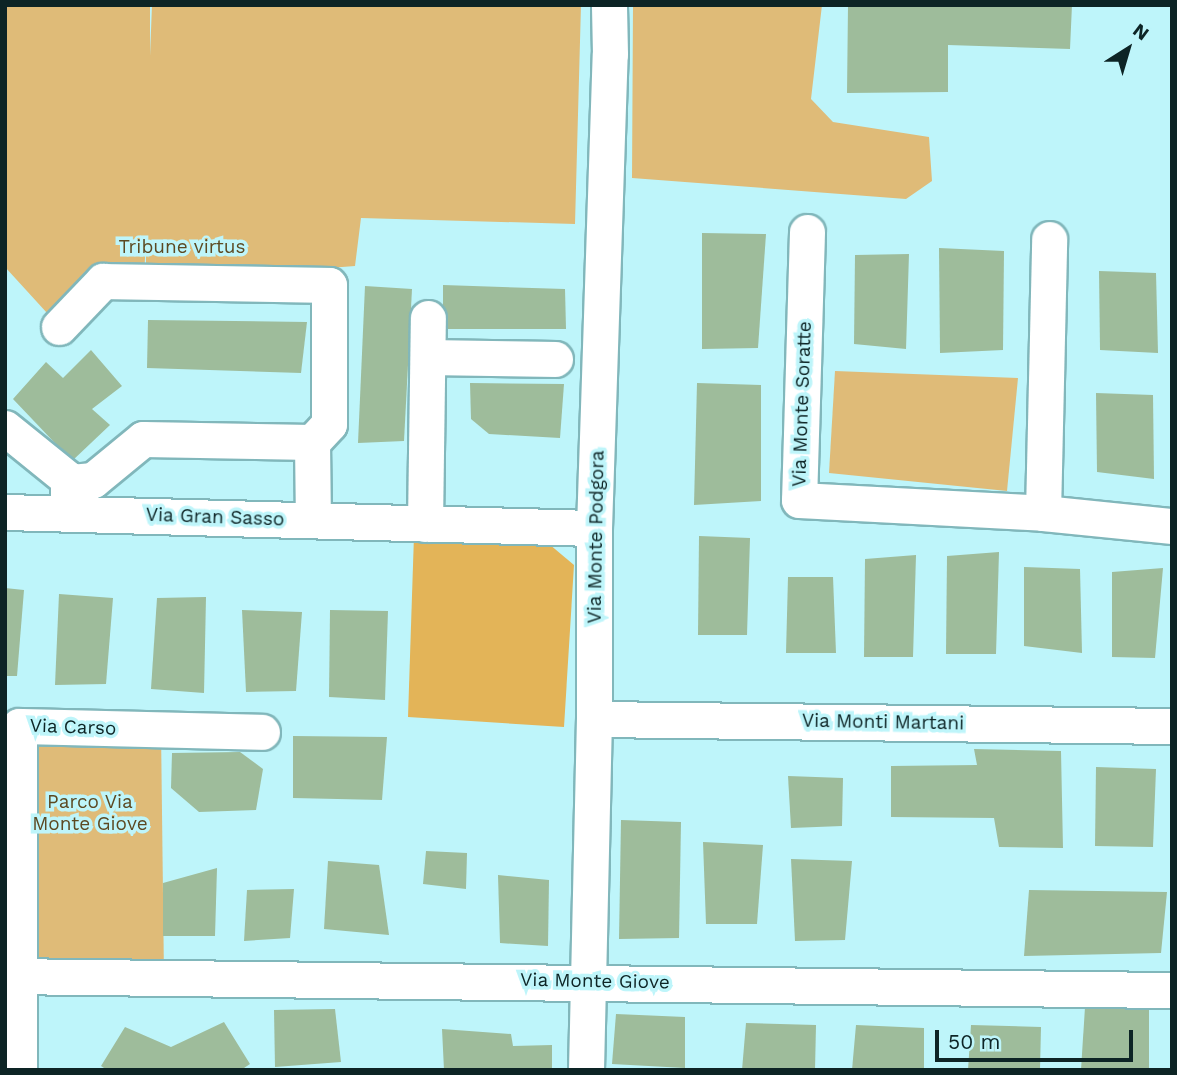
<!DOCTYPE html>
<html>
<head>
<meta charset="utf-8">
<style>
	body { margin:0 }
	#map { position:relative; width:1177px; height:1075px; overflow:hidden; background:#bef5fa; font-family:"Work Sans",sans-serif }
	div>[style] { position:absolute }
	.green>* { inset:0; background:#dfbb78 }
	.forest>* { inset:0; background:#e3b458 }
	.building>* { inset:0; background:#9ebc9b }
	.roads { filter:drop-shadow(2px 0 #81b7bb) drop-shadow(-2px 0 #81b7bb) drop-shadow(0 2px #81b7bb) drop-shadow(0 -2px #81b7bb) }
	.minor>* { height:35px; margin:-17.5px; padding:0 17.5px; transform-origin:17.5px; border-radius:17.5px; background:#fff }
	span { translate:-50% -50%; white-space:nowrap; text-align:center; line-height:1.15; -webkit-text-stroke:7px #bef5fa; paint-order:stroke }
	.park-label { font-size:19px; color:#5c4922 }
	.street-label { font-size:19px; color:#0d2425 }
	.frame { position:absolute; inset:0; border:7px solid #0d2425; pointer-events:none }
	.north { position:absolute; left:1093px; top:14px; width:70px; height:70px; -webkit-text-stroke:5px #bef5fa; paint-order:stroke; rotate:37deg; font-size:19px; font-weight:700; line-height:28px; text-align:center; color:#0d2425 }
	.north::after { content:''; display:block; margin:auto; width:24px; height:32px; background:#0d2425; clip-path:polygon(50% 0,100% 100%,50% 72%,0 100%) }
	.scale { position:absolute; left:935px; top:1030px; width:198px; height:32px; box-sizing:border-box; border:4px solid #0d2425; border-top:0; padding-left:9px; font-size:21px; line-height:24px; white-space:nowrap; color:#0d2425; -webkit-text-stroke:5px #bef5fa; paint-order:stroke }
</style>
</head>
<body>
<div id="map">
	<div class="green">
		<i style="clip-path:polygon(5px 5px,150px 5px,150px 56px,152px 5px,581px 5px,575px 224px,361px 218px,355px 266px,146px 282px,146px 236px,144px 280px,58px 325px,5px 267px)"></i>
		<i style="clip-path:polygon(633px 5px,822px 5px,811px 99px,833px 122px,929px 137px,932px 181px,906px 199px,632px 178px)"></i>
		<i style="clip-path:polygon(835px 371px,1018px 378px,1007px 491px,829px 473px)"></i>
		<i style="clip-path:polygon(19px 726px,161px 730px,164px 977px,19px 976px)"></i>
	</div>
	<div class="forest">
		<i style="clip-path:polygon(414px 535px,543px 539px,574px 565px,564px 727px,408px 717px)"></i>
	</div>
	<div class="building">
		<i style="clip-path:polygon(848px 5px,1072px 5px,1070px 49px,948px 45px,948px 92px,847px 93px)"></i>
		<i style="clip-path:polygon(702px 233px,766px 234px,758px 348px,702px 349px)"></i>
		<i style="clip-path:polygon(939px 248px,1004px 251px,1003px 350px,940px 353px)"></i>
		<i style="clip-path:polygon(909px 254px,906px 349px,854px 344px,855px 255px)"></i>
		<i style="clip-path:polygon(1099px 271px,1156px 273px,1158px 353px,1100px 350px)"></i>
		<i style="clip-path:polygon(443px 285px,565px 289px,566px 329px,443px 329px)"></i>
		<i style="clip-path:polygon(365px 286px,412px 289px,404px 441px,358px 443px)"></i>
		<i style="clip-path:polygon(148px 320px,307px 322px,301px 373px,147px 368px)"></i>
		<i style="clip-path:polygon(91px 350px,122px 386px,92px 409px,110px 425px,72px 461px,13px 399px,46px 362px,63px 378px)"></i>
		<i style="clip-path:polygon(470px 383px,564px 384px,560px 438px,489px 434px,471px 419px)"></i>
		<i style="clip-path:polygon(697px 383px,761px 385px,761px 501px,694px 505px)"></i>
		<i style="clip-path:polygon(1096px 393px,1153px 395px,1154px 479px,1097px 472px)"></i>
		<i style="clip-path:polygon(699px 536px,750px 538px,747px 635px,698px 635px)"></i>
		<i style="clip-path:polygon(999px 552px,996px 654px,946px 654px,947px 556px)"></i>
		<i style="clip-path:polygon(916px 555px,913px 657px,864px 657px,865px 559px)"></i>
		<i style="clip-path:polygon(1024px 567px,1080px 569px,1082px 653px,1024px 646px)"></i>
		<i style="clip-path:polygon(1163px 568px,1155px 658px,1112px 657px,1112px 572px)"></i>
		<i style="clip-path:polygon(788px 577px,833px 577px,836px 653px,786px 653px)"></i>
		<i style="clip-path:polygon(5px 588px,24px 590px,17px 676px,5px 676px)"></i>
		<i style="clip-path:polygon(59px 594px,113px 598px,106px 684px,55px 685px)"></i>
		<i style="clip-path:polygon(206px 597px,204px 693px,151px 689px,157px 598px)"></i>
		<i style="clip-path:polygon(242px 610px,302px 612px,296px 691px,246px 692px)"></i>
		<i style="clip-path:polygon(330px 610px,388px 611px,385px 700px,329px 697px)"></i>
		<i style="clip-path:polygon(293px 736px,387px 737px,382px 800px,293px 798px)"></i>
		<i style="clip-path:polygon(974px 749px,1061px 751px,1063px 848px,999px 847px,994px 818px,891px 817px,891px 766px,977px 765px)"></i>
		<i style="clip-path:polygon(240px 752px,263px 769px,256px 810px,199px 812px,171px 788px,172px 753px)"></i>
		<i style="clip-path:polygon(1096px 767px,1156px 769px,1153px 847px,1095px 846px)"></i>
		<i style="clip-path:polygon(788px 776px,843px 778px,842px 826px,791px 828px)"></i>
		<i style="clip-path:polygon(621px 820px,681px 822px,679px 938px,619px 939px)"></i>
		<i style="clip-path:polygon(703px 842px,763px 845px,757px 924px,706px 924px)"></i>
		<i style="clip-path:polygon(426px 851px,467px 853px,466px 889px,423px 884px)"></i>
		<i style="clip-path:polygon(791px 859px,852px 861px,845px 940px,795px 941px)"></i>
		<i style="clip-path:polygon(328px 861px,379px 865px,389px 935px,324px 929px)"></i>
		<i style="clip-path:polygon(217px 868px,215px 936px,163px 936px,163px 883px)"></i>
		<i style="clip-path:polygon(498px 875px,549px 880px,548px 946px,500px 943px)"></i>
		<i style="clip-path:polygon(294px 889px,290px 938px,244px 941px,247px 890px)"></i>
		<i style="clip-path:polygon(1029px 890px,1167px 892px,1161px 953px,1024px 956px)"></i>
		<i style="clip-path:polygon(1085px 1007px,1149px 1009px,1149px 1070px,1081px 1070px)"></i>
		<i style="clip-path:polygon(335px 1009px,341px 1062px,275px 1067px,274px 1010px)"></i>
		<i style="clip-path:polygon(616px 1014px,685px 1017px,685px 1068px,612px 1064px)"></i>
		<i style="clip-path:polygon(224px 1022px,250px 1064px,241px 1070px,107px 1070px,101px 1066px,125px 1027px,171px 1047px)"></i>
		<i style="clip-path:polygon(746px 1023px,816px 1025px,815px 1070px,742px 1070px)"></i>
		<i style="clip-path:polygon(856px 1025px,924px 1028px,924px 1070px,852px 1070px)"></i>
		<i style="clip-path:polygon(971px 1025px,1041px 1027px,1040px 1070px,968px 1070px)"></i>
		<i style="clip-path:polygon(442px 1029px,511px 1034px,513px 1046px,552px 1045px,552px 1070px,444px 1070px)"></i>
	</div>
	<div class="roads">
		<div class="minor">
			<i style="left:807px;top:232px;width:268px;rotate:91.7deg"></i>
			<i style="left:799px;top:500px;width:244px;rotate:3deg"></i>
			<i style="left:1043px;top:513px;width:130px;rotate:5.8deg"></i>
			<i style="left:59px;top:327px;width:64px;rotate:-46.3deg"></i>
			<i style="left:103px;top:281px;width:226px;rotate:1deg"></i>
			<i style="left:329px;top:285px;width:139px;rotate:90deg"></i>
			<i style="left:329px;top:424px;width:25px;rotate:133deg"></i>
			<i style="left:312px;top:442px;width:169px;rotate:-179deg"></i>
			<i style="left:143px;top:439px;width:65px;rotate:140.6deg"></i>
			<i style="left:93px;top:480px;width:25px;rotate:175deg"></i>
			<i style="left:428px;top:357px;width:127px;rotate:0.9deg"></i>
			<i style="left:5px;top:428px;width:81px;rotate:39deg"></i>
			<i style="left:68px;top:479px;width:24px;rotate:90deg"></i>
			<i style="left:312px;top:442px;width:78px;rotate:89.3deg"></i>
			<i style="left:5px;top:512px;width:589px;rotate:1.56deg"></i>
			<i style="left:1043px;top:513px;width:274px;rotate:-88.7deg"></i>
			<i style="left:425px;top:524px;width:206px;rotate:-89.2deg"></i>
			<i style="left:594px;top:719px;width:578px;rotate:0.69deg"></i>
			<i style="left:5px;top:976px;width:1167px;rotate:0.69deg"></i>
			<i style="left:19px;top:1070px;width:344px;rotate:-90deg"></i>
			<i style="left:19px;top:726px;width:243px;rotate:1.4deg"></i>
			<i style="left:586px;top:1070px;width:351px;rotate:-88.7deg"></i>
			<i style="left:594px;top:719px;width:191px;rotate:-90deg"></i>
			<i style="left:594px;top:528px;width:474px;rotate:-88.1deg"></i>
			<i style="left:610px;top:54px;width:49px;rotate:-91.2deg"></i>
		</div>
	</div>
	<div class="park-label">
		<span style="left:182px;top:247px">Tribune virtus</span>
		<span style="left:90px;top:813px">Parco Via<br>Monte Giove</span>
	</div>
	<div class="street-label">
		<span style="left:802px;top:404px;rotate:-88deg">Via Monte Soratte</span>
		<span style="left:215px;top:517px;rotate:2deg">Via Gran Sasso</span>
		<span style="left:596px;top:537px;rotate:-89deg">Via Monte Podgora</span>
		<span style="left:883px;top:722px;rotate:1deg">Via Monti Martani</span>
		<span style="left:73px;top:727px;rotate:2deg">Via Carso</span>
		<span style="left:595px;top:981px;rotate:1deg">Via Monte Giove</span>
	</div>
	<div class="frame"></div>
	<div class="north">N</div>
	<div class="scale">50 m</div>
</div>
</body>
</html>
